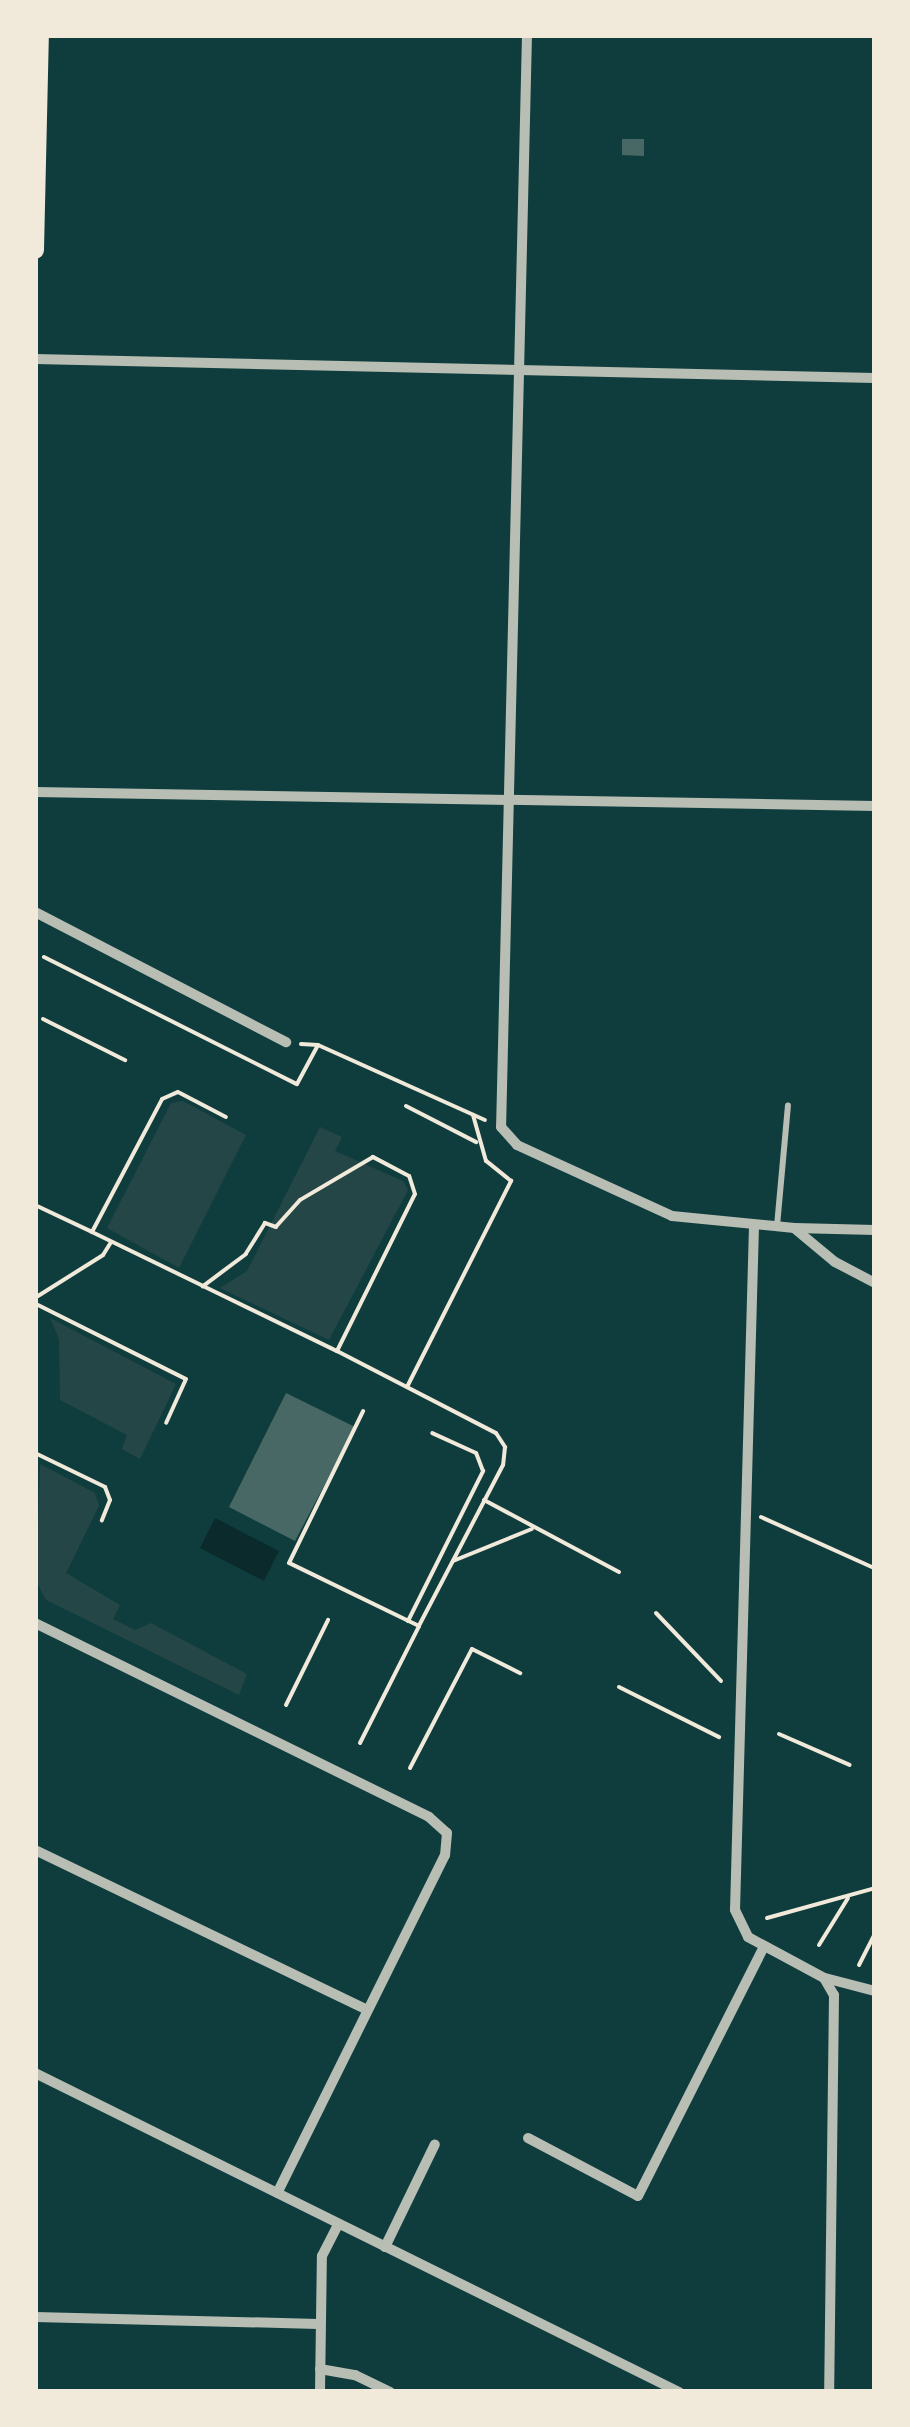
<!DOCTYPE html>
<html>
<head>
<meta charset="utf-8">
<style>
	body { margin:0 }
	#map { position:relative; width:910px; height:2427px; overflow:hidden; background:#0f3d3e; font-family:Arial,sans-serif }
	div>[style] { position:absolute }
	.green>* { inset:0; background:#244646 }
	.water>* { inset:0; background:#0a2a2b }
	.building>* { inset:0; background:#486865 }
	.path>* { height:4px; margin:-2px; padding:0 2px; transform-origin:2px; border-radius:2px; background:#f1e9da }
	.service>* { height:6px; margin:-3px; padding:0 3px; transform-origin:3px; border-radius:3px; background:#b8beb3 }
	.minor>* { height:10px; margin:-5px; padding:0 5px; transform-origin:5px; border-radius:5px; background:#b8beb3 }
	.secondary>* { height:18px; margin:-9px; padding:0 9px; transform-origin:9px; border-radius:9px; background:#f1e9da }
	span { translate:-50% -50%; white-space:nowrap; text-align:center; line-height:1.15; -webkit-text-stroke:10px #f1e9da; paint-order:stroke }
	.frame { position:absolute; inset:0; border:38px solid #f1e9da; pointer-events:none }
</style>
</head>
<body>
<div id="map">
	<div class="green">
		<i style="clip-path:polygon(183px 1101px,246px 1135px,179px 1268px,107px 1228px,171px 1103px)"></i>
		<i style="clip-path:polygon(320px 1127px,342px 1137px,335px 1151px,403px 1181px,408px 1190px,329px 1340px,220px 1288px,247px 1271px)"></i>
		<i style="clip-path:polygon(50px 1318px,176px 1384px,140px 1459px,122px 1449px,127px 1435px,60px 1400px,59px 1339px)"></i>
		<i style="clip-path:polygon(40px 1464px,95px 1493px,99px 1506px,66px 1573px,120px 1605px,113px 1619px,135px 1630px,151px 1623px,247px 1674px,239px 1695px,46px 1600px,36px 1581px)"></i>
	</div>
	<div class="water">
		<i style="clip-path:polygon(215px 1518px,279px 1551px,264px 1581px,200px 1548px)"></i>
	</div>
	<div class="building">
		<i style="clip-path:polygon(622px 139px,644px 139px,644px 156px,622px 155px)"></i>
		<i style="clip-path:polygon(286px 1393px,355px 1427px,295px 1541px,229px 1507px)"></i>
	</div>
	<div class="path">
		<i style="left:44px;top:957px;width:283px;rotate:26.7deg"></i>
		<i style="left:297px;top:1084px;width:44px;rotate:-61.7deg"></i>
		<i style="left:43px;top:1019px;width:92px;rotate:26.6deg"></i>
		<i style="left:301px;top:1044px;width:17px;rotate:3deg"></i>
		<i style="left:318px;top:1045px;width:183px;rotate:24.2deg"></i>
		<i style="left:406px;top:1106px;width:79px;rotate:27.2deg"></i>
		<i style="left:35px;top:1205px;width:63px;rotate:25.3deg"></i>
		<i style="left:92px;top:1232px;width:123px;rotate:25.9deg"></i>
		<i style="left:203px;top:1286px;width:149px;rotate:25.9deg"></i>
		<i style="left:337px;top:1351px;width:175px;rotate:-63.6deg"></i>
		<i style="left:415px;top:1194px;width:19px;rotate:-108deg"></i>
		<i style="left:409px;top:1176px;width:41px;rotate:-152.2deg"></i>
		<i style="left:373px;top:1157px;width:85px;rotate:149.5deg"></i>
		<i style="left:300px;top:1200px;width:36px;rotate:132deg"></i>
		<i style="left:276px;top:1227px;width:12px;rotate:-160deg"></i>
		<i style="left:265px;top:1223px;width:36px;rotate:122deg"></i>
		<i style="left:246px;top:1254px;width:54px;rotate:143.3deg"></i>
		<i style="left:92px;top:1232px;width:150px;rotate:-62.2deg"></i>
		<i style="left:162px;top:1099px;width:17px;rotate:-24deg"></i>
		<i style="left:178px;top:1092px;width:54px;rotate:27.5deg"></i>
		<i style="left:38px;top:1296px;width:77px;rotate:-32.2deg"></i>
		<i style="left:103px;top:1255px;width:15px;rotate:-58deg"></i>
		<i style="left:38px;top:1305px;width:165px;rotate:26.6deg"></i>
		<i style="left:186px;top:1379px;width:48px;rotate:114.4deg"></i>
		<i style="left:337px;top:1351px;width:179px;rotate:27.3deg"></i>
		<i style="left:496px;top:1433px;width:17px;rotate:57deg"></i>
		<i style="left:505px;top:1447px;width:18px;rotate:96deg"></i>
		<i style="left:503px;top:1465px;width:182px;rotate:117.6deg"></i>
		<i style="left:419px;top:1626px;width:144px;rotate:-154.1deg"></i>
		<i style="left:289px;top:1563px;width:169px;rotate:-64deg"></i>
		<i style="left:408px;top:1385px;width:229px;rotate:-63.2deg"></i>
		<i style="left:511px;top:1181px;width:32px;rotate:-141deg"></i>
		<i style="left:486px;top:1161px;width:48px;rotate:-105.8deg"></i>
		<i style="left:35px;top:1453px;width:78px;rotate:25.9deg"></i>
		<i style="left:105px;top:1487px;width:14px;rotate:69deg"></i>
		<i style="left:110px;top:1500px;width:22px;rotate:112deg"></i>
		<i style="left:484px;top:1500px;width:153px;rotate:28.1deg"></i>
		<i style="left:761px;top:1517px;width:124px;rotate:24.3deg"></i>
		<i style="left:453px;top:1561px;width:85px;rotate:-22.1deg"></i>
		<i style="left:656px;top:1613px;width:94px;rotate:46.3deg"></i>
		<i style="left:408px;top:1621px;width:168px;rotate:-63.4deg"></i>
		<i style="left:483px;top:1471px;width:19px;rotate:-111deg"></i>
		<i style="left:476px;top:1453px;width:48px;rotate:-155.6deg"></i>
		<i style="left:619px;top:1687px;width:112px;rotate:26.6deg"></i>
		<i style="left:286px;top:1705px;width:95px;rotate:-63.7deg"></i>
		<i style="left:779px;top:1734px;width:77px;rotate:23.6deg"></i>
		<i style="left:360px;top:1743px;width:131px;rotate:-63.2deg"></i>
		<i style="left:410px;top:1768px;width:134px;rotate:-62.5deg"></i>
		<i style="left:472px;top:1649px;width:54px;rotate:26.6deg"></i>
		<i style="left:767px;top:1918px;width:112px;rotate:-15.5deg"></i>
		<i style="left:819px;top:1945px;width:55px;rotate:-58.3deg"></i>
		<i style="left:859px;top:1965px;width:36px;rotate:-63deg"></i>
	</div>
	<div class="service">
		<i style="left:777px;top:1226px;width:121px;rotate:-84.8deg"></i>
	</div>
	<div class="minor">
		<i style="left:527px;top:35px;width:1092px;rotate:91.36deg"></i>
		<i style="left:501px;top:1127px;width:24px;rotate:48deg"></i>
		<i style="left:517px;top:1145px;width:170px;rotate:24.6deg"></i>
		<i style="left:672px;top:1216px;width:123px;rotate:5.6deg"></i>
		<i style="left:794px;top:1228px;width:53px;rotate:39.7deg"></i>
		<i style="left:835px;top:1262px;width:45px;rotate:27.7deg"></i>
		<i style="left:35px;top:359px;width:840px;rotate:1.3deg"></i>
		<i style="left:35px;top:792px;width:840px;rotate:0.95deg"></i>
		<i style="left:35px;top:912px;width:283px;rotate:27.4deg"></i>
		<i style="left:754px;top:1226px;width:684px;rotate:91.59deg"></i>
		<i style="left:735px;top:1910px;width:30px;rotate:64deg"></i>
		<i style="left:748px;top:1937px;width:86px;rotate:28.3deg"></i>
		<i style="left:824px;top:1978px;width:20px;rotate:60deg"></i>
		<i style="left:834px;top:1995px;width:397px;rotate:90.7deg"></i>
		<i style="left:795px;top:1228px;width:80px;rotate:1.4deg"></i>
		<i style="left:35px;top:1623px;width:439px;rotate:26.2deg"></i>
		<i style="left:429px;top:1817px;width:24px;rotate:42deg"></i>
		<i style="left:447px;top:1833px;width:22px;rotate:95deg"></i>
		<i style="left:445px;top:1855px;width:377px;rotate:116.4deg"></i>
		<i style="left:35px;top:1850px;width:369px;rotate:25.7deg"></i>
		<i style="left:825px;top:1978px;width:52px;rotate:14.6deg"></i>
		<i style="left:35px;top:2073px;width:719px;rotate:26.35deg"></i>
		<i style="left:528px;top:2138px;width:124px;rotate:27.8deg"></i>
		<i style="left:638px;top:2196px;width:279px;rotate:-63.2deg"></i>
		<i style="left:385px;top:2247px;width:114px;rotate:-64.1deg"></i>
		<i style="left:35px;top:2317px;width:283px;rotate:1.4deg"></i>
		<i style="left:320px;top:2369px;width:36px;rotate:10deg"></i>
		<i style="left:355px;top:2375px;width:39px;rotate:26deg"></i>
		<i style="left:320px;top:2392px;width:136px;rotate:-89.2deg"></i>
		<i style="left:322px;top:2256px;width:36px;rotate:-63deg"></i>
	</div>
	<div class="secondary">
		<i style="left:35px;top:250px;width:215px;rotate:-88.7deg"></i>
	</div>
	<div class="frame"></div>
</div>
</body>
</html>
